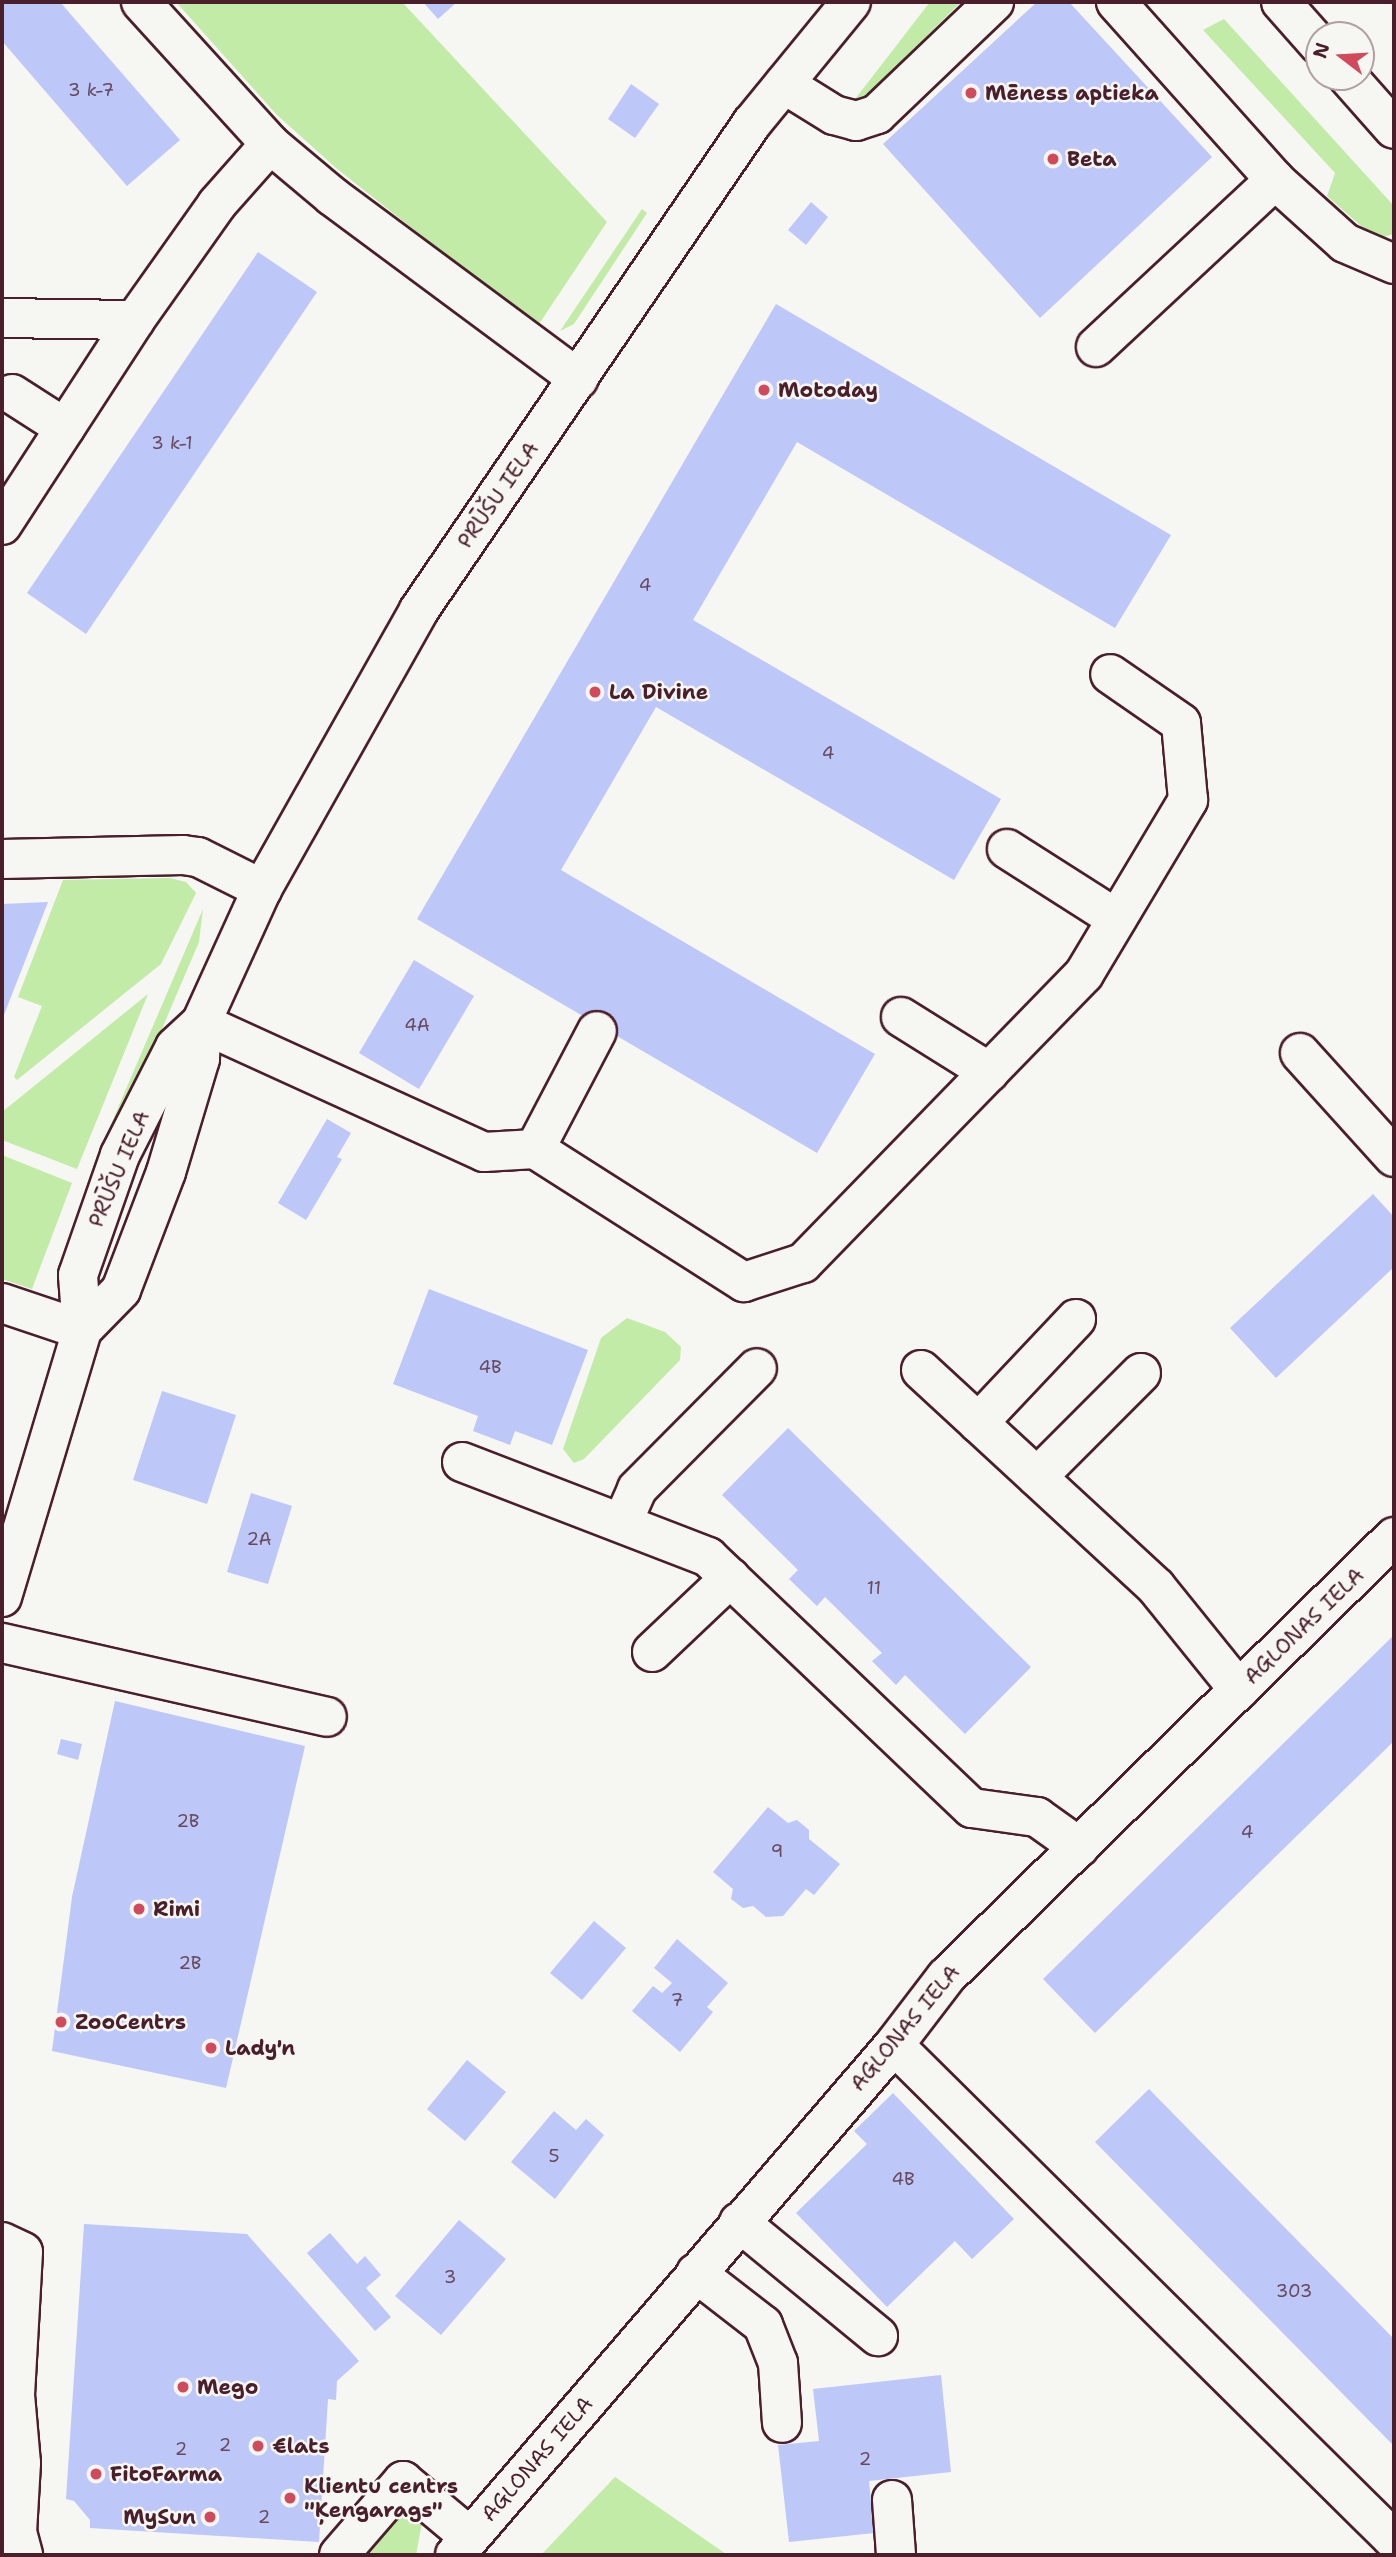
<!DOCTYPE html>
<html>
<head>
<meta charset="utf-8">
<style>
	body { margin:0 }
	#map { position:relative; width:1396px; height:2557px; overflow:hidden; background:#f6f6f2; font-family:"Shantell Sans",sans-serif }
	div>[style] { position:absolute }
	.green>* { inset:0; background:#c2eba7 }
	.building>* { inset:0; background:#bdc7f8 }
	.roads { filter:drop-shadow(2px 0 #4a1f2b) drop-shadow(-2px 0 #4a1f2b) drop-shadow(0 2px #4a1f2b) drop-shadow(0 -2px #4a1f2b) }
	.minor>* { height:38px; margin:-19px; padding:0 19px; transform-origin:19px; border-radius:19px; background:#f6f6f2 }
	.dots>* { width:19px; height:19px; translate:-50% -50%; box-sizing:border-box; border:4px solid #f6f6f2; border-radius:50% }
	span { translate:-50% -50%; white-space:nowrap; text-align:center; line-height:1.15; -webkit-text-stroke:5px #f6f6f2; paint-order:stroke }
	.number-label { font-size:18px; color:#67495e }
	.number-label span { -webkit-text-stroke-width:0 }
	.poi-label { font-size:21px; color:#4a1f2b; font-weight:700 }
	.left { translate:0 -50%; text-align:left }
	.right { translate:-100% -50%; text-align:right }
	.street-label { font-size:21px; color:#4a1f2b }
	.frame { position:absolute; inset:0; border:4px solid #4a1f2b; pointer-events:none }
	.north { position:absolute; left:1305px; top:21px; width:70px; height:70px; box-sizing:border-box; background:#f6f6f2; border:2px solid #b1a0a2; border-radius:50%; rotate:287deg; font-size:19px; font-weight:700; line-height:28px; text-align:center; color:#4a1f2b }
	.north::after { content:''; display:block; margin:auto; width:24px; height:32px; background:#d1495b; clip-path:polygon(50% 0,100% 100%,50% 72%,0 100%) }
</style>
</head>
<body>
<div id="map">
	<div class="green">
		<i style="clip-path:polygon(176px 2px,402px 2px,607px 222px,537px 327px,336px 168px,276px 114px)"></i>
		<i style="clip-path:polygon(930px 2px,961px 2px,860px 102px,852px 103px)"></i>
		<i style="clip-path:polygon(1224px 19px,1394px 206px,1394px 234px,1376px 239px,1327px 196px,1335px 173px,1203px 30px)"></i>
		<i style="clip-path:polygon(642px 209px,647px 213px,574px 324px,560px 331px)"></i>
		<i style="clip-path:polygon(170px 878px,186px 882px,196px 893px,161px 964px,17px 1080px,14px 1077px,42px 1006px,18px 997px,63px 880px)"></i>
		<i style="clip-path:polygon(203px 909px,199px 942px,100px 1174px,96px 1173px,94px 1164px)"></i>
		<i style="clip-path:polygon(148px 994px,77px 1169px,2px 1140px,2px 1112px)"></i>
		<i style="clip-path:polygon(2px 1155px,72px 1183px,32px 1289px,2px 1279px)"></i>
		<i style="clip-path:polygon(627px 1318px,665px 1332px,681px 1347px,680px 1360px,584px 1459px,574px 1463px,563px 1449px,601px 1338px)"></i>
		<i style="clip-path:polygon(615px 2477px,726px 2554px,726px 2555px,541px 2555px)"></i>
		<i style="clip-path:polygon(399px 2509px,416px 2513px,422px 2523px,416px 2555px,355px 2555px)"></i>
	</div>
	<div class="building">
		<i style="clip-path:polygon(2px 2px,60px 2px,180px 140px,127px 186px,2px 41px)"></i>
		<i style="clip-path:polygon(423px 2px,457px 2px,438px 19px)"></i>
		<i style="clip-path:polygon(1037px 2px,1069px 2px,1212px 157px,1040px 318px,883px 144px)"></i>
		<i style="clip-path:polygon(631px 84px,659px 104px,635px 138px,608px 119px)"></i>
		<i style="clip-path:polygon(811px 202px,828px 217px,806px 245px,788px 230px)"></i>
		<i style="clip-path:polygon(258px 252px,317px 292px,86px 634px,27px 593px)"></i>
		<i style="clip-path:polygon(776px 304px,1171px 535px,1115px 628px,797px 442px,693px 620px,1001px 799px,954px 880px,656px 707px,561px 870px,875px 1054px,817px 1153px,417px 919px)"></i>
		<i style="clip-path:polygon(48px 902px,2px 1020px,2px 904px)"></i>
		<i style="clip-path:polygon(414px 960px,474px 996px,419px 1089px,359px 1053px)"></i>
		<i style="clip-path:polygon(327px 1119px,351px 1133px,337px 1157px,342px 1159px,306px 1220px,278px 1203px)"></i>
		<i style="clip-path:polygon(1373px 1194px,1394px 1217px,1394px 1267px,1276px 1378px,1230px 1328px)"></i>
		<i style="clip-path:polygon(429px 1289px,588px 1350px,552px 1445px,515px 1431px,510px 1445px,473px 1431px,478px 1416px,393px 1384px)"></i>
		<i style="clip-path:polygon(162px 1391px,236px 1415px,207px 1504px,133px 1480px)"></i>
		<i style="clip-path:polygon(788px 1428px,1031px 1667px,965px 1734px,905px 1675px,896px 1685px,872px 1661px,882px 1653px,825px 1597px,817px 1606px,789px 1579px,798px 1570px,722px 1495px)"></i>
		<i style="clip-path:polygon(251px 1493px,292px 1506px,268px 1584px,227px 1572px)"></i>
		<i style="clip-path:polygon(1394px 1635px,1394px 1741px,1095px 2033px,1043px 1979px)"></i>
		<i style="clip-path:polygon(115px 1701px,305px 1746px,226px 2088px,52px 2051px,72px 1897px)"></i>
		<i style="clip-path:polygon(61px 1739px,82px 1744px,78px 1760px,57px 1754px)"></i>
		<i style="clip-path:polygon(768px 1807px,788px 1823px,797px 1820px,809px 1830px,809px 1839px,840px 1864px,814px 1895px,806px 1889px,783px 1916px,766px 1917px,753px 1906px,743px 1908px,731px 1899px,733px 1889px,713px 1872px)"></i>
		<i style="clip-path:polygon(594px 1921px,626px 1948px,582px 2000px,550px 1973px)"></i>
		<i style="clip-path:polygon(677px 1939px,728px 1983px,707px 2007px,713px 2012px,680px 2052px,632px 2011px,653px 1986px,662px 1993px,672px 1983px,654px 1968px)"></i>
		<i style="clip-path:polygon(467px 2060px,506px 2092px,465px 2141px,427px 2109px)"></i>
		<i style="clip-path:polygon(1149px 2089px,1394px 2339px,1394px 2446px,1095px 2142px)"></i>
		<i style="clip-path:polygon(893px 2093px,1014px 2219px,972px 2259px,955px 2241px,887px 2307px,796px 2213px,867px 2144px,854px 2131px)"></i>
		<i style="clip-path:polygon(554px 2111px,576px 2130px,586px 2119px,604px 2135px,555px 2199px,511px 2162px)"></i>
		<i style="clip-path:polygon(459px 2220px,506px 2259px,441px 2335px,395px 2296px)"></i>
		<i style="clip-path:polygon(84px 2224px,247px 2234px,359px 2361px,337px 2381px,336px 2400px,328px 2399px,319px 2542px,90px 2528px,90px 2520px,74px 2501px,66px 2499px)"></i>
		<i style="clip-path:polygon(330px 2233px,357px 2264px,365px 2256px,381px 2275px,366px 2288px,391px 2317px,375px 2331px,307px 2253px)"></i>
		<i style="clip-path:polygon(941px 2375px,951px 2472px,869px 2481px,874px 2533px,789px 2542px,778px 2445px,819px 2441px,813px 2389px)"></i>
	</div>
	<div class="roads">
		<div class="minor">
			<i style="left:141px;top:2px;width:192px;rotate:47.7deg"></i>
			<i style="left:270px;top:144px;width:81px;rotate:40deg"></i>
			<i style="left:332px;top:196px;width:307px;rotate:36.6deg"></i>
			<i style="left:1116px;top:2px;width:239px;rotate:48.2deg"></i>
			<i style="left:1275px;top:180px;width:94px;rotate:42deg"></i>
			<i style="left:1345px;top:243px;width:53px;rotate:23.2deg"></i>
			<i style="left:1281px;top:2px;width:57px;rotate:48.5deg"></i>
			<i style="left:1348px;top:77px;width:69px;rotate:48.5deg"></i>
			<i style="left:784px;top:84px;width:59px;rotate:31.8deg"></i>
			<i style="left:834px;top:115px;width:23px;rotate:15deg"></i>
			<i style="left:856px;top:121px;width:22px;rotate:-18deg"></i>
			<i style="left:877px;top:114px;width:162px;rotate:-43.7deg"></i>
			<i style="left:2px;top:318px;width:133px;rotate:0.9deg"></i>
			<i style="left:1096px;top:347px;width:245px;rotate:-43deg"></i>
			<i style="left:12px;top:394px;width:63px;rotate:32.7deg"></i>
			<i style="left:2px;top:525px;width:244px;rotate:-57deg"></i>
			<i style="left:135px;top:320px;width:142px;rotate:-54.7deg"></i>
			<i style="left:217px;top:204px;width:80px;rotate:-48.5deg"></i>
			<i style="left:1007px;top:849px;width:130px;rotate:32.5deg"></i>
			<i style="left:2px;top:859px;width:181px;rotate:-1.3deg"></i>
			<i style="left:183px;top:855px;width:15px;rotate:8deg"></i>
			<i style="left:198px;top:857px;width:72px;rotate:26.6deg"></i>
			<i style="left:901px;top:1017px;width:104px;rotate:32deg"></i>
			<i style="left:201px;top:1023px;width:311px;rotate:24.5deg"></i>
			<i style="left:484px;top:1152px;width:51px;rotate:-3.4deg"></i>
			<i style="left:535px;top:1149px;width:248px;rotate:32.5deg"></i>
			<i style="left:744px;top:1282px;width:62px;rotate:-17.9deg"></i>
			<i style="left:803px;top:1263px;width:403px;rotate:-45.8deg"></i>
			<i style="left:1084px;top:974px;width:203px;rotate:-59.1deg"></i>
			<i style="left:1188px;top:800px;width:77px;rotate:-95.2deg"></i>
			<i style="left:1181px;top:723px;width:86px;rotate:-145.4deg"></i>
			<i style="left:1300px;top:1053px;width:140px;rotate:47.9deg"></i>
			<i style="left:535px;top:1149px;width:133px;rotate:-62.3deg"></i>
			<i style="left:2px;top:1303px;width:84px;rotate:18.6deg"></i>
			<i style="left:82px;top:1330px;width:56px;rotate:-45.7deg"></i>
			<i style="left:121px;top:1290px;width:126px;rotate:-69.1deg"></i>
			<i style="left:166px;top:1172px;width:118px;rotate:-73.3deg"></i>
			<i style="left:200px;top:1059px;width:36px;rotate:-88deg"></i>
			<i style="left:921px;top:1370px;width:320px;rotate:42.7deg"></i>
			<i style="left:1156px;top:1587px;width:132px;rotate:51.1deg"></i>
			<i style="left:978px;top:1423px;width:143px;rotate:-46.7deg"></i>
			<i style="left:462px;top:1462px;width:264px;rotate:21.1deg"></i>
			<i style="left:708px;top:1557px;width:364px;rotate:43.6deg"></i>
			<i style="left:972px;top:1808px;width:66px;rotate:7.9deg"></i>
			<i style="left:1037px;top:1817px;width:52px;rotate:35.5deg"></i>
			<i style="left:1037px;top:1477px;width:147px;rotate:-45deg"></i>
			<i style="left:623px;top:1521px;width:35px;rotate:-66deg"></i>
			<i style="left:637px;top:1489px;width:170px;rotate:-45.2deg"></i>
			<i style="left:2px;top:1597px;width:279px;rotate:-73.3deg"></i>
			<i style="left:82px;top:1330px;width:55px;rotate:-94.2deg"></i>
			<i style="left:78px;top:1275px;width:127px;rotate:-70.7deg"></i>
			<i style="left:120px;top:1155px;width:121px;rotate:-63deg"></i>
			<i style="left:175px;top:1047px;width:35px;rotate:-43deg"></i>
			<i style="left:201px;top:1023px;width:147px;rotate:-65.5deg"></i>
			<i style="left:262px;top:889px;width:320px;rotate:-60.6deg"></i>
			<i style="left:419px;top:610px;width:590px;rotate:-55.64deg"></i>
			<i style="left:752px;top:123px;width:156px;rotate:-50.7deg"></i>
			<i style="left:2px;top:1643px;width:333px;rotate:12.8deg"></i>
			<i style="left:652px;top:1652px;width:108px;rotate:-43.5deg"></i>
			<i style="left:894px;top:2045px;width:704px;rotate:44.71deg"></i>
			<i style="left:739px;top:2222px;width:180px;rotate:39.4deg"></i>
			<i style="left:2px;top:2242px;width:23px;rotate:25deg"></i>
			<i style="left:23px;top:2252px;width:143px;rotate:93.2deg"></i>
			<i style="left:15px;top:2395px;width:68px;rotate:85deg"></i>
			<i style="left:21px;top:2463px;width:69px;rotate:93.3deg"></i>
			<i style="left:17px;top:2532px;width:24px;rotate:75deg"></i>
			<i style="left:696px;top:2273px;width:85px;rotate:37.8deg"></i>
			<i style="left:763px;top:2325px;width:41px;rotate:68.5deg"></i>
			<i style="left:778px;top:2363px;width:60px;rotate:86.2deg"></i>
			<i style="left:892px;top:2500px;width:55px;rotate:85.8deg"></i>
			<i style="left:339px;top:2555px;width:98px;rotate:-49.1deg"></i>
			<i style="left:403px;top:2481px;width:87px;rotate:39.9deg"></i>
			<i style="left:455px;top:2555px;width:673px;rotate:-49.28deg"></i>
			<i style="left:894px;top:2045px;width:86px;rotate:-52.6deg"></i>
			<i style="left:946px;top:1977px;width:628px;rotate:-44.48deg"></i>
		</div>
	</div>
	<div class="dots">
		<i style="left:971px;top:93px;background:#d1495b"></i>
		<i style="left:1053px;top:159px;background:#d1495b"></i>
		<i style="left:764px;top:390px;background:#d1495b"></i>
		<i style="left:595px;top:692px;background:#d1495b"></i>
		<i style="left:139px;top:1909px;background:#d1495b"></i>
		<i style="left:61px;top:2022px;background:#d1495b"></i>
		<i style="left:211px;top:2048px;background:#d1495b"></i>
		<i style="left:183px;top:2387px;background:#d1495b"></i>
		<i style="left:258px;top:2446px;background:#d1495b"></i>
		<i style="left:96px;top:2474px;background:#d1495b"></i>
		<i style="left:290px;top:2498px;background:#d1495b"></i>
		<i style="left:210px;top:2517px;background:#d1495b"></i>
	</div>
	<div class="number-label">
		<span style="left:91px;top:90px">3 k-7</span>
		<span style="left:172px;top:443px">3 k-1</span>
		<span style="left:645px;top:585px">4</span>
		<span style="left:828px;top:753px">4</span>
		<span style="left:417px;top:1025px">4A</span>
		<span style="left:490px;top:1367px">4B</span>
		<span style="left:259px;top:1539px">2A</span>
		<span style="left:874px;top:1588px">11</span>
		<span style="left:188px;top:1821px">2B</span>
		<span style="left:1247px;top:1832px">4</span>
		<span style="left:777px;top:1851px">9</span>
		<span style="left:190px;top:1963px">2B</span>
		<span style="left:677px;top:2000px">7</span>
		<span style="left:554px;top:2156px">5</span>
		<span style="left:903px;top:2179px">4B</span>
		<span style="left:450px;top:2277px">3</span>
		<span style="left:1294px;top:2291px">303</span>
		<span style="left:225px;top:2445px">2</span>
		<span style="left:181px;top:2449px">2</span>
		<span style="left:865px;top:2459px">2</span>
		<span style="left:264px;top:2517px">2</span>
	</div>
	<div class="poi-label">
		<span class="left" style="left:985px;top:93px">Mēness aptieka</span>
		<span class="left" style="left:1067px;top:159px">Beta</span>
		<span class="left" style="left:778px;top:390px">Motoday</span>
		<span class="left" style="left:609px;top:692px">La Divine</span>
		<span class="left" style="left:153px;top:1909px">Rimi</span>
		<span class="left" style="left:75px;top:2022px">ZooCentrs</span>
		<span class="left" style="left:225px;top:2048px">Lady'n</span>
		<span class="left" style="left:197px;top:2387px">Mego</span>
		<span class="left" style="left:272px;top:2446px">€lats</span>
		<span class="left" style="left:110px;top:2474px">FitoFarma</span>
		<span class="left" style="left:304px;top:2498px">Klientu centrs<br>"Ķengarags"</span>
		<span class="right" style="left:196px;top:2517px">MySun</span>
	</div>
	<div class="street-label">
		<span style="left:498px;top:495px;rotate:-55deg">PRŪŠU IELA</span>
		<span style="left:119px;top:1169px;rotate:-67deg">PRŪŠU IELA</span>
		<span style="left:1304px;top:1626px;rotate:-44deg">AGLONAS IELA</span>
		<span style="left:905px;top:2028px;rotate:-50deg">AGLONAS IELA</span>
		<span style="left:537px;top:2459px;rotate:-49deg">AGLONAS IELA</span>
	</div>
	<div class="frame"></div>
	<div class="north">N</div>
</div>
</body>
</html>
